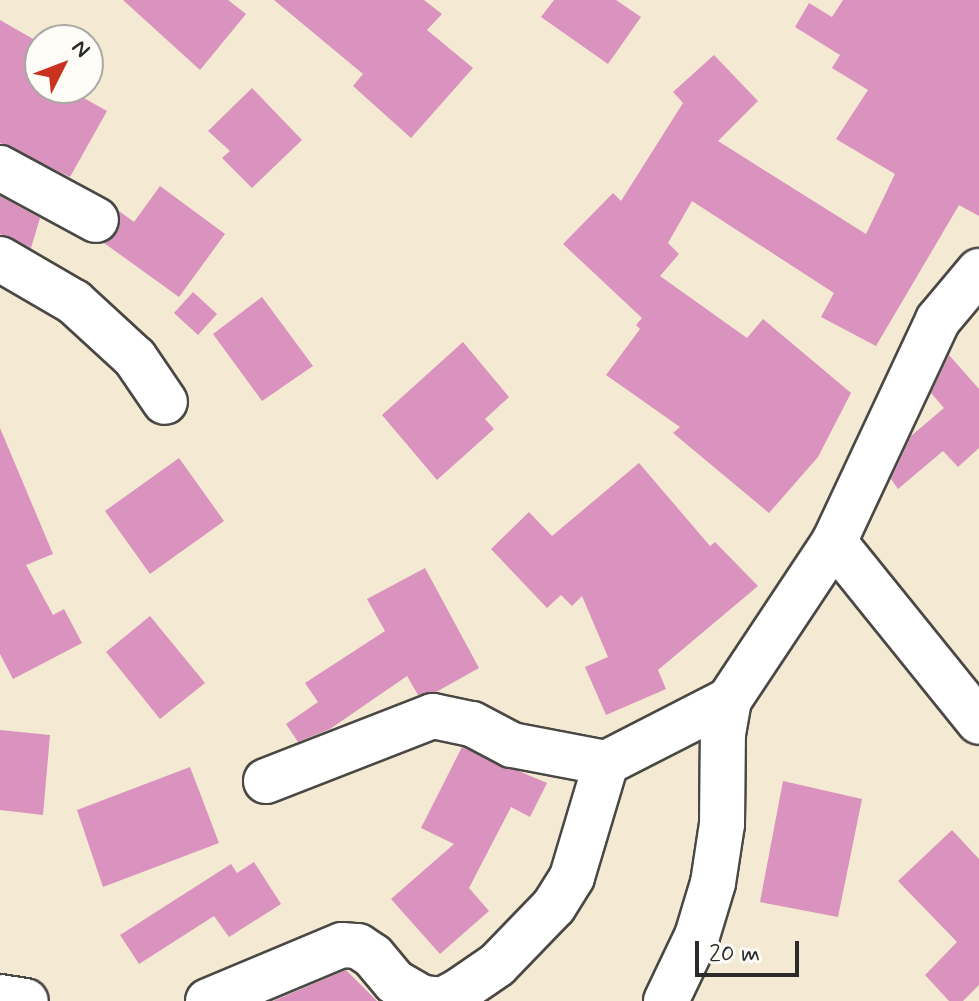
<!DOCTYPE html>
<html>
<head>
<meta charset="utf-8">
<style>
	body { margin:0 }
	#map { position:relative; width:979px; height:1001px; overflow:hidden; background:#f4e9d2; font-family:Mynerve,sans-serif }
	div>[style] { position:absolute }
	.building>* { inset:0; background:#da93be }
	.roads { filter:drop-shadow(2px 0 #494844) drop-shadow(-2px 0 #494844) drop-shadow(0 2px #494844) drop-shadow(0 -2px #494844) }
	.minor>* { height:44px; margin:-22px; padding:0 22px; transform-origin:22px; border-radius:22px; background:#fff }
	span { translate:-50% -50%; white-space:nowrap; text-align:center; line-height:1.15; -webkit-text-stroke:6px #fdfcf7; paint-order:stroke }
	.north { position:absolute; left:24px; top:24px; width:80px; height:80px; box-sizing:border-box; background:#fdfcf7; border:2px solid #a9a8a5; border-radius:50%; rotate:48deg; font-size:22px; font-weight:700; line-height:32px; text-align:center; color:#2b2b2b }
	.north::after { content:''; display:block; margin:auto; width:28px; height:36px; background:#c8321e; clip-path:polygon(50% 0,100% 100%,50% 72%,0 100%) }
	.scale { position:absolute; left:695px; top:941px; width:104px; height:36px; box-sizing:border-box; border:4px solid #2b2b2b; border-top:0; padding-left:10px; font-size:24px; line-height:28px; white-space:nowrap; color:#2b2b2b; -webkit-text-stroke:6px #fdfcf7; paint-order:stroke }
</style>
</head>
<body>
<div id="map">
	<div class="building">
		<i style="clip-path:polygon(123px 0,228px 0,246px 14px,200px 70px)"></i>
		<i style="clip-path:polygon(274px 0,424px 0,442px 14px,427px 30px,473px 68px,411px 138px,353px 86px,363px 74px)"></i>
		<i style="clip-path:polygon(554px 0,616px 0,641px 17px,608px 64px,541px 17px)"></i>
		<i style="clip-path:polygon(843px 0,979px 0,979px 216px,959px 205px,876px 346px,821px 317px,834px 293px,692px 201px,668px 243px,679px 254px,660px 276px,747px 338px,763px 319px,851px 393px,818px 457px,769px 513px,673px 433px,680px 427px,606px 375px,640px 329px,636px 325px,642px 318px,563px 244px,613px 193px,621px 201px,683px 103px,673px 92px,714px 55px,758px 101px,718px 141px,866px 234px,895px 174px,836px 139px,868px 90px,832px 68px,840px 55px,795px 27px,809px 3px,832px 17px)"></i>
		<i style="clip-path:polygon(0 20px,40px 43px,40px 88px,66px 88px,107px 111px,70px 177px,0 143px)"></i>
		<i style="clip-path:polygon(252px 88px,302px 140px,252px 188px,222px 158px,230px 151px,208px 131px)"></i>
		<i style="clip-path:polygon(160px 186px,225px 234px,179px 297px,104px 243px,118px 231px,119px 211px,134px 222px)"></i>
		<i style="clip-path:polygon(0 196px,40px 218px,31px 248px,0 234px)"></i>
		<i style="clip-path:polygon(193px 292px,217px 314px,198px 335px,174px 313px)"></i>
		<i style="clip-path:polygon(262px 297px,313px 366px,262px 401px,213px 334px)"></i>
		<i style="clip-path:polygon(463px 342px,509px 397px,485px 419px,494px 429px,437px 480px,382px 415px)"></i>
		<i style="clip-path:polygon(949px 355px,979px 389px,979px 448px,958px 467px,943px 451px,898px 489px,891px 479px,911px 436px,944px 408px,931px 393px)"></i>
		<i style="clip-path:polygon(0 428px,53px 554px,26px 565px,53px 615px,64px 609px,82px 643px,13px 679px,0 654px)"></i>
		<i style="clip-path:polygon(179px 458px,224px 521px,150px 574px,105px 511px)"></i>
		<i style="clip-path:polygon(639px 463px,710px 546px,715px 542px,758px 586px,658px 670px,666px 689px,606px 715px,585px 667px,608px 657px,582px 596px,572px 606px,561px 595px,547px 608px,491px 549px,529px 512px,552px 536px)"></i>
		<i style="clip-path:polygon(425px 568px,479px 668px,436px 692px,418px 695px,407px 676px,330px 729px,298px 742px,286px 724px,318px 702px,305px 683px,385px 631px,367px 599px)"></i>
		<i style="clip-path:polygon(150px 616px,205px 683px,160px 719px,106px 652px)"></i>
		<i style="clip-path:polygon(0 730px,50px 735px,43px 815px,0 810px)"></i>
		<i style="clip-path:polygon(462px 747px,547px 783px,530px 817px,511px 807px,469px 888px,489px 911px,440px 954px,391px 899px,454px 844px,421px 828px)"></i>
		<i style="clip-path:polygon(190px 767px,219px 843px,103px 887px,77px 810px)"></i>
		<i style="clip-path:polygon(783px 781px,862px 799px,838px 917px,760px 902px)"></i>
		<i style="clip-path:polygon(952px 830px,979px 859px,979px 985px,963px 1001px,949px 1001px,925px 975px,957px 942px,898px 881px)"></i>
		<i style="clip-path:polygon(254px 862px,281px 904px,229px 937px,214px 916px,139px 964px,120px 935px,231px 864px,237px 873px)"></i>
		<i style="clip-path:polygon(346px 970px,377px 1001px,273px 1001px)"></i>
	</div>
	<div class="roads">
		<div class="minor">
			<i style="left:0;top:168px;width:109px;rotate:28.4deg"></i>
			<i style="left:0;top:259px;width:86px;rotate:30.2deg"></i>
			<i style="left:74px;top:302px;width:83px;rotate:42.6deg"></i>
			<i style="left:135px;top:358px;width:53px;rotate:55.7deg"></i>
			<i style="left:834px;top:542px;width:231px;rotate:51.1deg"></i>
			<i style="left:266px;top:781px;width:179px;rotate:-21.3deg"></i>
			<i style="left:433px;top:716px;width:40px;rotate:12deg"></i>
			<i style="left:472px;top:724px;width:45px;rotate:27.7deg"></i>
			<i style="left:512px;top:745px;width:96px;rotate:10.8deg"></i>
			<i style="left:606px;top:763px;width:138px;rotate:-27.1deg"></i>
			<i style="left:729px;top:700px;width:190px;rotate:-56.4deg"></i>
			<i style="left:834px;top:542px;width:245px;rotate:-64.9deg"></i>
			<i style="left:938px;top:320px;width:64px;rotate:-50.1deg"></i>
			<i style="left:0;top:997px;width:26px;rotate:9deg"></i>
			<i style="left:208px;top:1001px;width:145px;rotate:-22.7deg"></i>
			<i style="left:342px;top:945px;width:16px;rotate:4deg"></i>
			<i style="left:358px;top:946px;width:18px;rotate:34deg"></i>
			<i style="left:373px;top:956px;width:34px;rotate:50deg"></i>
			<i style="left:395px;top:982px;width:32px;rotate:30deg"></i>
			<i style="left:423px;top:998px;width:19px;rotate:6deg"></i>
			<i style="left:442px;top:1000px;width:19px;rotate:-28deg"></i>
			<i style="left:459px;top:991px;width:46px;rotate:-34.4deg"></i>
			<i style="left:497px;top:965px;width:82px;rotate:-46deg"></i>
			<i style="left:554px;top:906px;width:34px;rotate:-58deg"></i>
			<i style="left:572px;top:877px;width:119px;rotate:-73.4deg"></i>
			<i style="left:666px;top:1001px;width:72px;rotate:-64.5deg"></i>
			<i style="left:697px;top:936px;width:55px;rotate:-73.2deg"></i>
			<i style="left:713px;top:883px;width:60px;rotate:-81.3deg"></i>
			<i style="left:722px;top:824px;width:90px;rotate:-89.4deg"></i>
			<i style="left:723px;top:734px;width:35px;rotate:-80deg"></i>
		</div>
	</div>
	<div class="north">N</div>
	<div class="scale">20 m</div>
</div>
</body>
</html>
